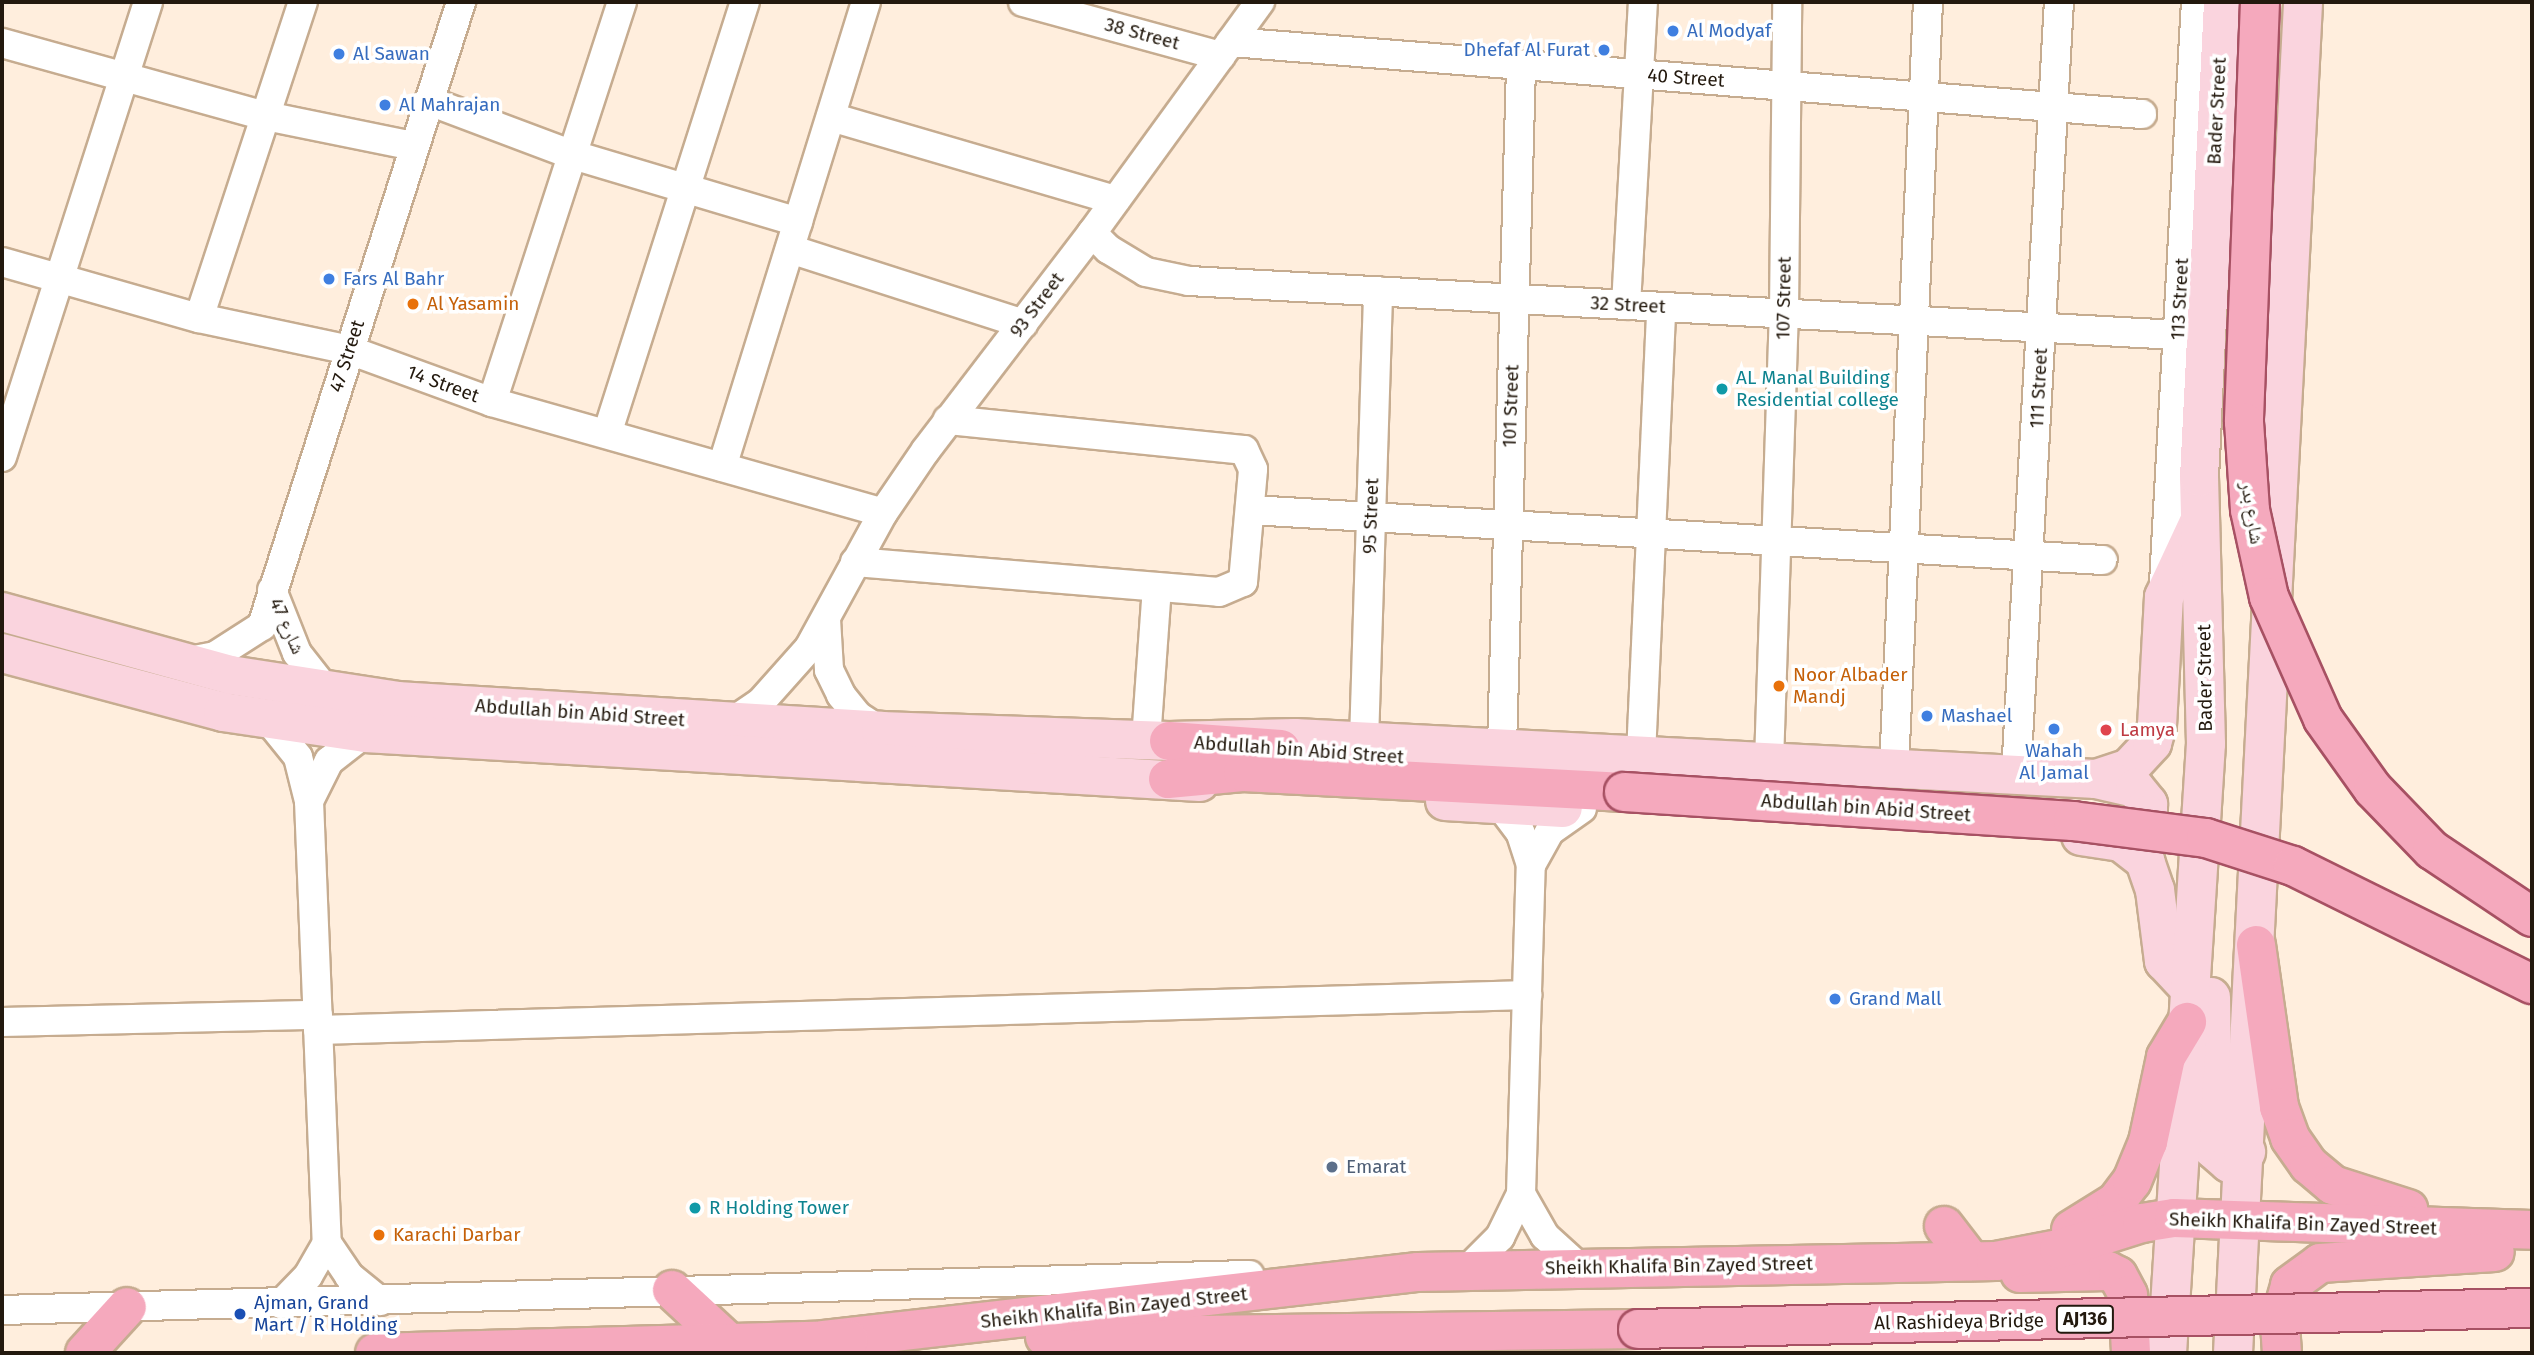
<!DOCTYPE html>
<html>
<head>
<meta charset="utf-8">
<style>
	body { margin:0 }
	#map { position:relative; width:2534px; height:1355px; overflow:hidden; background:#fed; font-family:"Fira Sans","Noto Naskh Arabic",sans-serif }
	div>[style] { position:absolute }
	.roads { filter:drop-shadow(2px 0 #c6ac90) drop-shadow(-2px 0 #c6ac90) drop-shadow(0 2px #c6ac90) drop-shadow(0 -2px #c6ac90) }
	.street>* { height:28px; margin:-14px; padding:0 14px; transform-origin:14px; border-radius:14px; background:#fff }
	.secondary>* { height:38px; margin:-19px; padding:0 19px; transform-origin:19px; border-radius:19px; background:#fad4de }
	.primary>* { height:38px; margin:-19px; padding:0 19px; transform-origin:19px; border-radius:19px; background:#f5a9bd }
	.bridges { filter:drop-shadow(2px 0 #a75163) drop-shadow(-2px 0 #a75163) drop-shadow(0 2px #a75163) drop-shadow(0 -2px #a75163) }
	.primary-bridge>* { height:38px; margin:-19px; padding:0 19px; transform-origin:19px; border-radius:19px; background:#f5a9bd }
	.dots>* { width:19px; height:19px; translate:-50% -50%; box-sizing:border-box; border:4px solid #fff; border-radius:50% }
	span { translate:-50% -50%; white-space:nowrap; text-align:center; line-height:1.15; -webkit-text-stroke:7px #fff; paint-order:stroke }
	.shield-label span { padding:2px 5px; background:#fff; border:2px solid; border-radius:5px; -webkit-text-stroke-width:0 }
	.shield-label { font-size:18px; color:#23190e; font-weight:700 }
	.shop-label { font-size:19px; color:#366cbe }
	.left { translate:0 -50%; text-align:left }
	.right { translate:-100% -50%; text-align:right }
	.street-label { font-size:19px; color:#23190e }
	.food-label { font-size:19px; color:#c56008 }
	.culture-label { font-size:19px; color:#0d838f }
	.health-label { font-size:19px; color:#be3a42 }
	.service-label { font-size:19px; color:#4e5e75 }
	.transit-label { font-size:19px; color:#164399 }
	.frame { position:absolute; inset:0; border:4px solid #23190e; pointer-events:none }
</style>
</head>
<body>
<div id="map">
	<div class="roads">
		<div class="street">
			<i style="left:1023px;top:2px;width:205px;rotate:15.3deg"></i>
			<i style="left:1231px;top:42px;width:914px;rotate:4.52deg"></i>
			<i style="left:2px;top:43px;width:274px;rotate:15.5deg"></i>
			<i style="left:266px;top:116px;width:151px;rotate:11.5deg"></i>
			<i style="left:429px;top:101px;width:151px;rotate:20.6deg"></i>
			<i style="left:570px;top:154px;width:238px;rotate:16.6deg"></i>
			<i style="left:831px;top:117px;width:296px;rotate:16.3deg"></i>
			<i style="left:1092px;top:233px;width:23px;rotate:45deg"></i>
			<i style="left:1108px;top:249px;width:44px;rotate:31.2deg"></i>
			<i style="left:1146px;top:272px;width:44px;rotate:11.8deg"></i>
			<i style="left:1189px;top:281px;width:990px;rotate:3.13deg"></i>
			<i style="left:790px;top:249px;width:245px;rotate:17.8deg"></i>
			<i style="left:2px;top:262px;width:205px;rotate:15.9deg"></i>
			<i style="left:199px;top:318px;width:153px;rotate:12deg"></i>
			<i style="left:349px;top:350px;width:152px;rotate:20deg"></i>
			<i style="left:492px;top:402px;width:406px;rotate:15.8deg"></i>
			<i style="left:1626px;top:305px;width:303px;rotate:-86.8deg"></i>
			<i style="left:199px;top:318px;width:333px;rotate:-71.8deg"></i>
			<i style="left:492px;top:402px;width:421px;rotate:-72deg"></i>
			<i style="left:607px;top:434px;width:454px;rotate:-72.3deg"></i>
			<i style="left:2px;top:457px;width:478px;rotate:-72.2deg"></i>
			<i style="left:722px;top:467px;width:487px;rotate:-72.8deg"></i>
			<i style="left:1251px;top:510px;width:853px;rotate:3.36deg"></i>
			<i style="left:855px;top:562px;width:365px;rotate:4.7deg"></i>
			<i style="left:1219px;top:592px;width:26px;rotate:-23deg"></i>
			<i style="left:1243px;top:582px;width:113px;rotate:-84.9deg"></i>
			<i style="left:1253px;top:469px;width:21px;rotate:-115deg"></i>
			<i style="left:1244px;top:450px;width:298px;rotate:-174.2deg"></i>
			<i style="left:2164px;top:583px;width:582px;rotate:-86.85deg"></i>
			<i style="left:272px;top:590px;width:68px;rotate:68.4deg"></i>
			<i style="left:297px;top:653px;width:52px;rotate:52deg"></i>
			<i style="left:826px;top:619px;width:51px;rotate:86.6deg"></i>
			<i style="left:829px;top:670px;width:28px;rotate:64deg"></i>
			<i style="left:841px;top:695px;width:27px;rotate:51deg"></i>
			<i style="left:858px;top:716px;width:27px;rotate:33deg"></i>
			<i style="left:184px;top:662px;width:32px;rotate:-11deg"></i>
			<i style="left:215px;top:656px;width:56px;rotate:-32.6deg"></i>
			<i style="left:262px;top:626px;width:655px;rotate:-72.31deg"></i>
			<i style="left:269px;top:721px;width:46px;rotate:51.1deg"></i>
			<i style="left:298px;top:757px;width:45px;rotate:76deg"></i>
			<i style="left:309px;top:801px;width:442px;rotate:87.7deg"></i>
			<i style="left:327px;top:1243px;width:38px;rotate:120deg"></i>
			<i style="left:308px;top:1276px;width:39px;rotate:134deg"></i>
			<i style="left:730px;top:723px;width:36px;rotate:-34deg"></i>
			<i style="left:760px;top:703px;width:74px;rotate:-48.3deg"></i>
			<i style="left:809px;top:648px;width:154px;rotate:-61.3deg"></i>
			<i style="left:883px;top:513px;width:76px;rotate:-55.7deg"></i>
			<i style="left:926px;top:450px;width:273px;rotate:-52.6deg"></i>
			<i style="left:1092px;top:233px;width:286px;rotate:-54deg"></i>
			<i style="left:1146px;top:740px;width:153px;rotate:-85.9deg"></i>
			<i style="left:1364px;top:741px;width:450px;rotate:-88.2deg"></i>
			<i style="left:1502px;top:747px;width:682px;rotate:-88.4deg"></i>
			<i style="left:1641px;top:755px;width:448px;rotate:-87.4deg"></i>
			<i style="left:1769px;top:762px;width:449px;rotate:-88.1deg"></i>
			<i style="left:1784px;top:313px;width:311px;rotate:-89.4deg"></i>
			<i style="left:1894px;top:768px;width:767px;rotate:-87.46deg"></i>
			<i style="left:2016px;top:775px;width:774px;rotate:-86.82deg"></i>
			<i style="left:309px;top:801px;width:45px;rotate:-63.4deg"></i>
			<i style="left:329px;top:761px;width:46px;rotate:-37.9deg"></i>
			<i style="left:1531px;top:865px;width:39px;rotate:-61deg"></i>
			<i style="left:1550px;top:831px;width:39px;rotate:-35deg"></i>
			<i style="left:2px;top:1022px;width:316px;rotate:-1.3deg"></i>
			<i style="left:318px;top:1030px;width:1210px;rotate:-1.66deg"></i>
			<i style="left:1521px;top:1194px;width:48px;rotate:60.3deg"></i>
			<i style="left:1545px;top:1236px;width:47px;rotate:42.4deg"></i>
			<i style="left:327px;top:1243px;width:40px;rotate:56deg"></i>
			<i style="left:349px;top:1276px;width:40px;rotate:39deg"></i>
			<i style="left:1467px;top:1270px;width:47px;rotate:-45deg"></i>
			<i style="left:1500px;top:1237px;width:48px;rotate:-64deg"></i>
			<i style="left:1521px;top:1194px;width:329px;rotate:-88.3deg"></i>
			<i style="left:1531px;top:865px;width:35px;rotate:-108deg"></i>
			<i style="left:1520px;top:832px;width:34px;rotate:-127deg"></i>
			<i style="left:2px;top:1310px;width:1248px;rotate:-1.61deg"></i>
		</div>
		<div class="secondary">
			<i style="left:2px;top:612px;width:237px;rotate:15.4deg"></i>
			<i style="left:230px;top:675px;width:169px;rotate:8.8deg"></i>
			<i style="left:397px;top:701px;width:485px;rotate:3.5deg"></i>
			<i style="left:881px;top:731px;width:288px;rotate:2deg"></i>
			<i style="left:1169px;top:741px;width:126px;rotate:-1.4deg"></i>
			<i style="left:1295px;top:738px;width:802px;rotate:2.93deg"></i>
			<i style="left:2096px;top:779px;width:35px;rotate:-18deg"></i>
			<i style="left:2129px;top:768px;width:34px;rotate:-47deg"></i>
			<i style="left:2152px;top:743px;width:18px;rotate:-74deg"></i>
			<i style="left:2157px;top:726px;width:129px;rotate:-86.9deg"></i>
			<i style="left:2164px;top:597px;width:83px;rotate:-65deg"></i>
			<i style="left:2px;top:653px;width:229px;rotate:14.9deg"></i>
			<i style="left:223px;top:712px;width:144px;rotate:8.4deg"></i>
			<i style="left:365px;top:733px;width:836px;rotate:3.36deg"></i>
			<i style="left:2096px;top:779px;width:40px;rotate:13deg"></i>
			<i style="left:2135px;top:788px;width:21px;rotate:51deg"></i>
			<i style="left:2148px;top:804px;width:11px;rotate:90deg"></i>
			<i style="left:2148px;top:815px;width:19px;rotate:125deg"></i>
			<i style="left:2137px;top:831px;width:30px;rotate:168deg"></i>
			<i style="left:1445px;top:801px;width:118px;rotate:3.4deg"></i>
			<i style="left:2081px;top:836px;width:40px;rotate:8.5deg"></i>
			<i style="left:2121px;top:842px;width:31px;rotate:38deg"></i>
			<i style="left:2145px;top:861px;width:31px;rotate:71deg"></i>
			<i style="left:2155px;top:890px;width:72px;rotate:82.8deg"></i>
			<i style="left:2164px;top:961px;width:37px;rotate:47deg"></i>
			<i style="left:2211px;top:997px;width:152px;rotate:89.2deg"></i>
			<i style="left:2213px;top:1149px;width:21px;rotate:41deg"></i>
			<i style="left:2229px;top:1163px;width:15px;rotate:-20deg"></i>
			<i style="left:2243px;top:1158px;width:7px;rotate:-63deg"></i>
			<i style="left:2167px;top:1353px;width:610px;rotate:-86.34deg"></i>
			<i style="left:2206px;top:744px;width:267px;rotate:-91.5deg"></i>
			<i style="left:2199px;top:477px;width:476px;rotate:-87.1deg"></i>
			<i style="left:2233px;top:1353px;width:1353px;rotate:-87.03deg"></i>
		</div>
		<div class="primary">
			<i style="left:1169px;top:741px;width:112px;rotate:4.1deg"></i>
			<i style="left:1168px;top:779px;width:75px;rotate:-5.3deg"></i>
			<i style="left:1243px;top:772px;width:382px;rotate:3deg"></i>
			<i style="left:2256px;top:945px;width:164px;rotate:81.9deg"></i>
			<i style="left:2279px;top:1107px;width:33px;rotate:70deg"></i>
			<i style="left:2290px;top:1138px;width:33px;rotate:55deg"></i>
			<i style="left:2309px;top:1165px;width:31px;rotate:40deg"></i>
			<i style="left:2333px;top:1185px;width:79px;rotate:17.7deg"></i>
			<i style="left:1944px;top:1226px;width:44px;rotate:52.4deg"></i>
			<i style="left:2071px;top:1230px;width:53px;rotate:-31.9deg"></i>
			<i style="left:2116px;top:1202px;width:26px;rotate:-53deg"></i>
			<i style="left:2132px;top:1181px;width:42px;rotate:-67.7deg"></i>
			<i style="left:2148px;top:1142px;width:87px;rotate:-78deg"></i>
			<i style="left:2166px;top:1057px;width:41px;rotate:-59deg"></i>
			<i style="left:2020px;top:1273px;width:88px;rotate:-1.3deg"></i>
			<i style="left:2108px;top:1271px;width:11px;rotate:27deg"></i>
			<i style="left:2118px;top:1276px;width:21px;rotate:62deg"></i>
			<i style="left:2128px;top:1295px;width:58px;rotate:87deg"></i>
			<i style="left:672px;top:1290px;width:78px;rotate:42.9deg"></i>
			<i style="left:1045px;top:1337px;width:593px;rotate:-0.77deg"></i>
			<i style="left:824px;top:1340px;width:598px;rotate:-6.53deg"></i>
			<i style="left:1418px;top:1272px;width:578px;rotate:-1.09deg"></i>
			<i style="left:1996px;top:1261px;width:64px;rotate:-10.8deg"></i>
			<i style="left:2059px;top:1249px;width:87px;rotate:-17.4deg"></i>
			<i style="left:2142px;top:1223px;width:32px;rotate:-9deg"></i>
			<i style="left:2174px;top:1218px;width:358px;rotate:1.9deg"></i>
			<i style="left:85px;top:1353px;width:62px;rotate:-47.6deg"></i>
			<i style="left:375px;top:1353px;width:474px;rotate:-1.6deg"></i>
			<i style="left:2282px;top:1353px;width:32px;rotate:-94deg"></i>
			<i style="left:2280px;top:1321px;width:37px;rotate:-74deg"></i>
			<i style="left:2290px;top:1285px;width:37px;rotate:-36deg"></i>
			<i style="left:2320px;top:1263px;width:175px;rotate:-3.6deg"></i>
		</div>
	</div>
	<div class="bridges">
		<div class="primary-bridge">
			<i style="left:2260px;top:2px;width:420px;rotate:92.2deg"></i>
			<i style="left:2244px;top:422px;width:88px;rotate:86.1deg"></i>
			<i style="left:2250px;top:510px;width:89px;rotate:77.7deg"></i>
			<i style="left:2269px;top:597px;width:133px;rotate:66.1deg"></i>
			<i style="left:2323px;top:719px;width:86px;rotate:54.5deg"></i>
			<i style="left:2373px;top:789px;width:85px;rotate:46deg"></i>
			<i style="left:2432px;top:850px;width:120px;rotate:33.8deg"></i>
			<i style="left:1624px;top:792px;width:450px;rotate:3.7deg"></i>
			<i style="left:2073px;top:821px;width:134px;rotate:7.3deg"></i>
			<i style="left:2206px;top:838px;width:91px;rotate:17.8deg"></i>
			<i style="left:2293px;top:866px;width:267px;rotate:26.3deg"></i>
			<i style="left:1638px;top:1329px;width:894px;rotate:-1.35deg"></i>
		</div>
	</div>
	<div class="dots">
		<i style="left:1673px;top:31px;background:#3f7fe0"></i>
		<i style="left:1604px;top:50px;background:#3f7fe0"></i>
		<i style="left:339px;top:54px;background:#3f7fe0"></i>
		<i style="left:385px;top:105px;background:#3f7fe0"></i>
		<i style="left:329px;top:279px;background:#3f7fe0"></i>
		<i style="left:413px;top:304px;background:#e8710a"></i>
		<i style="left:1722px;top:389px;background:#0f9aa8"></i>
		<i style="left:1779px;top:686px;background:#e8710a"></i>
		<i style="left:1927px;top:716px;background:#3f7fe0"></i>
		<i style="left:2054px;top:729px;background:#3f7fe0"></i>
		<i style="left:2106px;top:730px;background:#e0444e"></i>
		<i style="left:1835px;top:999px;background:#3f7fe0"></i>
		<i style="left:1332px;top:1167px;background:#5c6f8a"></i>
		<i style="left:695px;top:1208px;background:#0f9aa8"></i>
		<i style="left:379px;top:1235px;background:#e8710a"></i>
		<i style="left:240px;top:1314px;background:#1a4fb4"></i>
	</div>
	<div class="shield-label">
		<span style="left:2085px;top:1319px">AJ136</span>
	</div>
	<div class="shop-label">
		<span class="left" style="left:1687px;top:31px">Al Modyaf</span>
		<span class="right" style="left:1590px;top:50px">Dhefaf Al Furat</span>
		<span class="left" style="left:353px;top:54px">Al Sawan</span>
		<span class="left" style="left:399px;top:105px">Al Mahrajan</span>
		<span class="left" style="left:343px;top:279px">Fars Al Bahr</span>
		<span class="left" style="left:1941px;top:716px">Mashael</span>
		<span style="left:2054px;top:762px">Wahah<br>Al Jamal</span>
		<span class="left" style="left:1849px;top:999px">Grand Mall</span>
	</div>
	<div class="street-label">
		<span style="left:1142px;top:34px;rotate:15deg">38 Street</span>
		<span style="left:1686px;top:78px;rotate:4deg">40 Street</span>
		<span style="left:2217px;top:111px;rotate:-87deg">Bader Street</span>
		<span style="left:1784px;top:298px;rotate:-89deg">107 Street</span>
		<span style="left:2180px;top:299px;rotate:-87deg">113 Street</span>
		<span style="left:1037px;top:305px;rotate:-53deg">93 Street</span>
		<span style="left:1628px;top:305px;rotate:3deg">32 Street</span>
		<span style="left:347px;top:356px;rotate:-72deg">47 Street</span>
		<span style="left:443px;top:384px;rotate:20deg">14 Street</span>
		<span style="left:2039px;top:388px;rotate:-87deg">111 Street</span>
		<span style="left:1511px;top:406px;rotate:-88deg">101 Street</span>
		<span style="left:2252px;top:513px;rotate:81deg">شارع بدر</span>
		<span style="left:1371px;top:516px;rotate:-88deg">95 Street</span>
		<span style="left:287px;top:626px;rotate:66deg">شارع 47</span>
		<span style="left:2205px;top:678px;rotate:-91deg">Bader Street</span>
		<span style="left:580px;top:713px;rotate:4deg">Abdullah bin Abid Street</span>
		<span style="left:1299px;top:750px;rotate:4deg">Abdullah bin Abid Street</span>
		<span style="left:1866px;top:808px;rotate:4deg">Abdullah bin Abid Street</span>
		<span style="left:2303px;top:1224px;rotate:2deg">Sheikh Khalifa Bin Zayed Street</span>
		<span style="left:1679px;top:1266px;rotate:-1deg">Sheikh Khalifa Bin Zayed Street</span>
		<span style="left:1114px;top:1308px;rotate:-6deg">Sheikh Khalifa Bin Zayed Street</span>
		<span style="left:1959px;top:1322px;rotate:-1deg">Al Rashideya Bridge</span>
	</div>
	<div class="food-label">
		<span class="left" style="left:427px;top:304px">Al Yasamin</span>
		<span class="left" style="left:1793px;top:686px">Noor Albader<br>Mandj</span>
		<span class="left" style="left:393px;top:1235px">Karachi Darbar</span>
	</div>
	<div class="culture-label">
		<span class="left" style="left:1736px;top:389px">AL Manal Building<br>Residential college</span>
		<span class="left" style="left:709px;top:1208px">R Holding Tower</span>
	</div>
	<div class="health-label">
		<span class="left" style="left:2120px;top:730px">Lamya</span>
	</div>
	<div class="service-label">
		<span class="left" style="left:1346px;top:1167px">Emarat</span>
	</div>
	<div class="transit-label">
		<span class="left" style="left:254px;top:1314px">Ajman, Grand<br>Mart / R Holding</span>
	</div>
	<div class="frame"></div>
</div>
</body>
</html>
